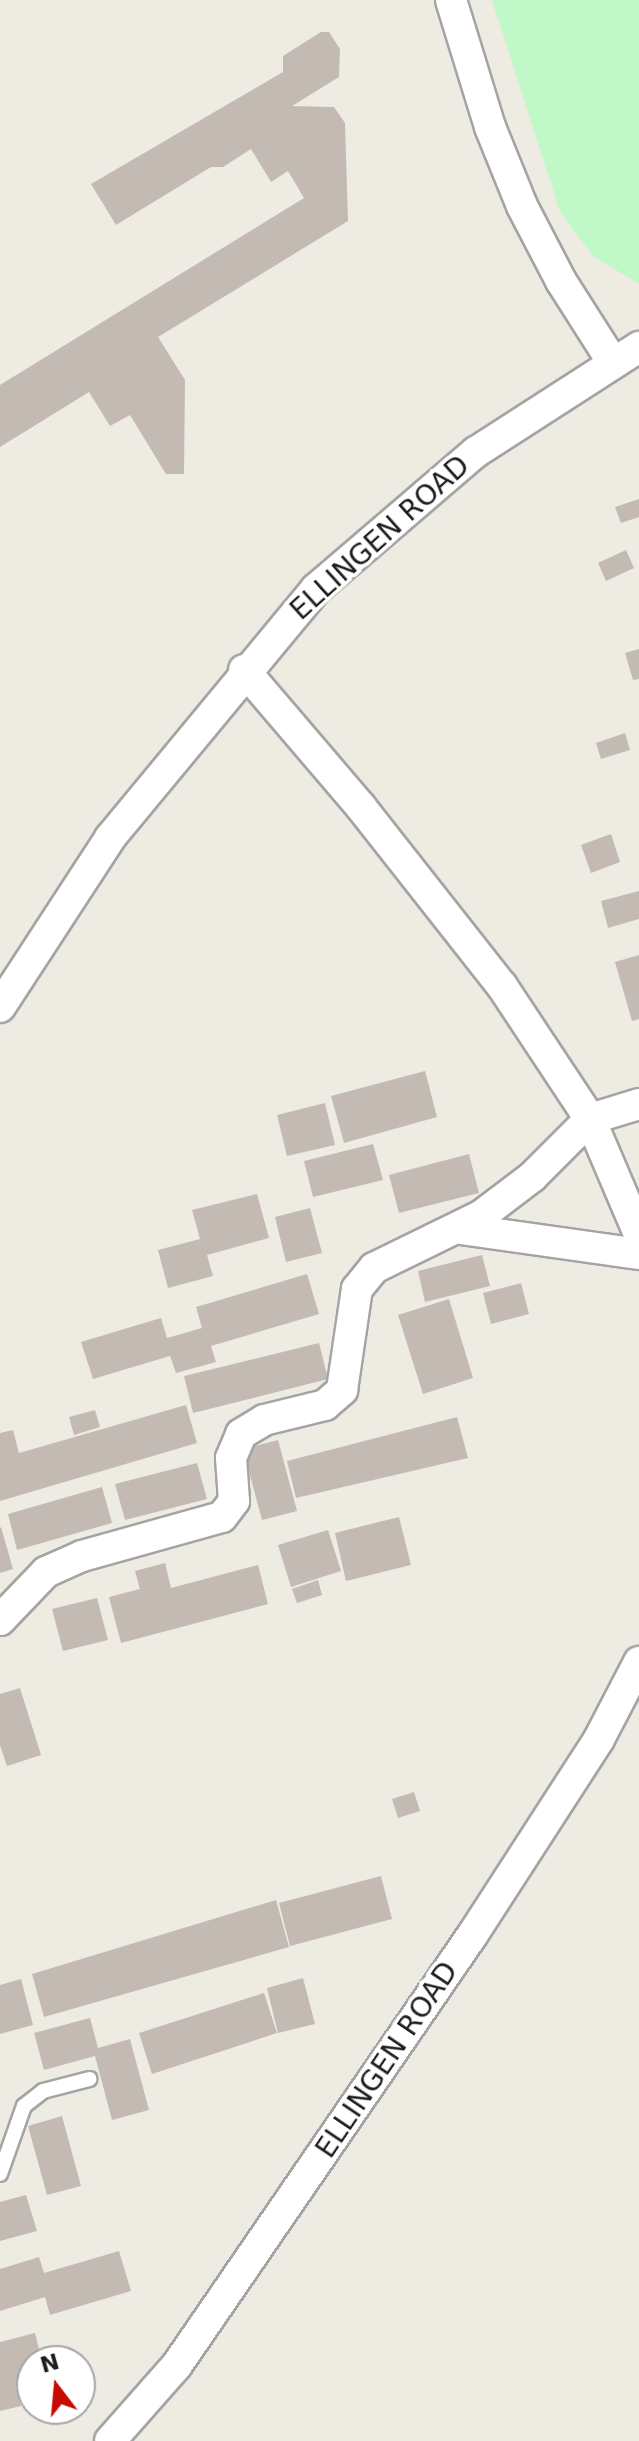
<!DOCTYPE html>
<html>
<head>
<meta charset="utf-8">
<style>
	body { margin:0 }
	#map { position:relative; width:639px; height:2441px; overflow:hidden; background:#eeebe3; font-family:"DejaVu Sans",sans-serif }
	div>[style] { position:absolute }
	.park>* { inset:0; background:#c0f8c7 }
	.building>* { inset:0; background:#c3bab3 }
	.roads { filter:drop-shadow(2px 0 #a4a4a4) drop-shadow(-2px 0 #a4a4a4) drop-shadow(0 2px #a4a4a4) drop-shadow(0 -2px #a4a4a4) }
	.lane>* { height:14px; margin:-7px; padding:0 7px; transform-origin:7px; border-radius:7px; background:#fff }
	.street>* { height:30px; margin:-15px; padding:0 15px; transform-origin:15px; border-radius:15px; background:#fff }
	span { translate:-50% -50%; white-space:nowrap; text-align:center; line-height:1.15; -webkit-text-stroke:7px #fff; paint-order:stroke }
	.street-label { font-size:28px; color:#1d1d1d }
	.north { position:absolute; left:16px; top:2345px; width:80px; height:80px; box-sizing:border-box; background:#fff; border:2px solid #a5a5a5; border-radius:50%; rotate:344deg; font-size:22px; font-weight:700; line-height:32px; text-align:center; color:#1d1d1d }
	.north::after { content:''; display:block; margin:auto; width:28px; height:36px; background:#c70a03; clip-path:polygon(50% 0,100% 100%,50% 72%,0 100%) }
</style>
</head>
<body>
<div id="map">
	<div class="park">
		<i style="clip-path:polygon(492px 0,639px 0,639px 284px,593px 256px,560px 212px)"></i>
	</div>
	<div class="building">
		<i style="clip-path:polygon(321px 32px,329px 32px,340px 49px,339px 77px,292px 106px,334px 107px,345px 123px,348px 221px,158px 337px,185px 380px,184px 474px,166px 474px,130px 415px,110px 426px,89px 392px,0 447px,0 385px,304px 198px,288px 171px,271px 182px,251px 149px,223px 167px,211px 167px,116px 225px,91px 184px,283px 72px,283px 56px)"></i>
		<i style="clip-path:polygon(639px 499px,639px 517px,621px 523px,615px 507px)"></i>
		<i style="clip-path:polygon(626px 550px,634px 568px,606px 581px,598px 563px)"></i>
		<i style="clip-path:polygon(639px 649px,639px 679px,633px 680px,625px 653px)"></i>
		<i style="clip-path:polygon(625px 733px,630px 750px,601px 759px,596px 743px)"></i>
		<i style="clip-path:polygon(611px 834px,620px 862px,591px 873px,581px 845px)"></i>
		<i style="clip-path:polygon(639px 891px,639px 919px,608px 928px,601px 901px)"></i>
		<i style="clip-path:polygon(639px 955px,639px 1019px,632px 1021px,615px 962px)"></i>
		<i style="clip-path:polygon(425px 1071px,437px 1117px,344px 1143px,331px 1096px)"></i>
		<i style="clip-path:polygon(325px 1103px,335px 1145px,287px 1156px,277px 1115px)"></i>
		<i style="clip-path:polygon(373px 1144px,383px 1180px,313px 1197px,304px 1161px)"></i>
		<i style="clip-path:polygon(469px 1154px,479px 1193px,399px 1213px,389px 1175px)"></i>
		<i style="clip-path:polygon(257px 1194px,269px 1238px,207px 1255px,213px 1276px,168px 1288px,158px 1250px,200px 1239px,192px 1210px)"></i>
		<i style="clip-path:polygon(310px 1208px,322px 1253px,286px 1262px,275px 1217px)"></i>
		<i style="clip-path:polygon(482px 1255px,490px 1286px,425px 1302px,418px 1271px)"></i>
		<i style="clip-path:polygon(307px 1274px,319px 1314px,211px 1346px,216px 1362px,176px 1373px,170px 1356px,93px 1379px,81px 1342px,161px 1318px,167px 1338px,202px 1328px,196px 1307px)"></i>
		<i style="clip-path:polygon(521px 1283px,529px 1314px,491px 1324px,483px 1293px)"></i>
		<i style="clip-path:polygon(449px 1299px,473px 1378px,423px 1394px,398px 1315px)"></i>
		<i style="clip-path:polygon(319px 1343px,328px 1379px,193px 1413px,184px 1376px)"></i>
		<i style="clip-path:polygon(186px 1405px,197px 1443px,0 1501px,0 1433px,13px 1430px,19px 1453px)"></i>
		<i style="clip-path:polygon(95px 1410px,100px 1427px,74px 1435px,69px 1417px)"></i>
		<i style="clip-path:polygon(457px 1417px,468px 1458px,296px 1498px,287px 1461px)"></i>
		<i style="clip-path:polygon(278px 1440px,297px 1511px,262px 1520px,243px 1449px)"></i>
		<i style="clip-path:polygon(197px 1463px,207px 1499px,125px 1520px,115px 1484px)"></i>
		<i style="clip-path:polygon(102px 1487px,112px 1523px,17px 1550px,8px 1514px)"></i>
		<i style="clip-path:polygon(399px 1517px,411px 1565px,346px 1581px,335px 1533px)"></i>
		<i style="clip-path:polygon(1px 1527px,13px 1569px,0 1573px,0 1528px)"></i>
		<i style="clip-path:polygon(328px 1530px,341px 1571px,291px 1587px,278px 1545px)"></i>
		<i style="clip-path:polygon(165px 1563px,171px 1588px,258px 1565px,268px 1604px,121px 1643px,109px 1597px,140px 1589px,135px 1571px)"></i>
		<i style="clip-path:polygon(318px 1580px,322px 1595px,297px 1603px,292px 1589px)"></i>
		<i style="clip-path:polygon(97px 1598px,108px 1640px,63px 1651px,52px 1609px)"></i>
		<i style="clip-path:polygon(20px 1688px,41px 1755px,7px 1766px,0 1745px,0 1694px)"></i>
		<i style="clip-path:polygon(414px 1792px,420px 1811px,398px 1818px,392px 1799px)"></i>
		<i style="clip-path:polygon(381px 1876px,392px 1919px,290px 1946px,279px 1903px)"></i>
		<i style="clip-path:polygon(276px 1900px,289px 1947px,44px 2017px,32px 1974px)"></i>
		<i style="clip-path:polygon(303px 1978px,315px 2024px,278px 2033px,267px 1988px)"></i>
		<i style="clip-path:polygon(21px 1979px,33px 2025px,0 2034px,0 1985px)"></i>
		<i style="clip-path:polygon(264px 1993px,277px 2033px,152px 2074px,139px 2033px)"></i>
		<i style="clip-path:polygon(90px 2018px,98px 2048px,130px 2039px,149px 2110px,112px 2120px,95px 2056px,44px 2070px,34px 2033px)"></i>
		<i style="clip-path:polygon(62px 2116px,81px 2186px,47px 2195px,28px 2126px)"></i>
		<i style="clip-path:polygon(26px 2195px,37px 2231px,0 2241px,0 2202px)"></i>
		<i style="clip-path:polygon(119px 2251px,131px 2291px,50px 2315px,45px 2297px,0 2311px,0 2269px,39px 2257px,44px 2273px)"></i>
		<i style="clip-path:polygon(35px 2333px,42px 2361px,32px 2361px,32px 2383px,16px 2387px,21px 2406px,0 2411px,0 2342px)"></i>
	</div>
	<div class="roads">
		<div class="lane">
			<i style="left:0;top:2174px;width:72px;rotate:-70.6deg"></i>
			<i style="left:24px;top:2106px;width:24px;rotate:-38deg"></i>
			<i style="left:43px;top:2091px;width:48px;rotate:-14.6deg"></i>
		</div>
		<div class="street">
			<i style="left:451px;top:0;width:133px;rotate:72.9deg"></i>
			<i style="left:490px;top:127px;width:85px;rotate:67.9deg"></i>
			<i style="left:522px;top:206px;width:85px;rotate:62.5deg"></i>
			<i style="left:561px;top:281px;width:95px;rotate:57.5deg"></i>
			<i style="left:244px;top:670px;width:180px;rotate:49.5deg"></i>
			<i style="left:361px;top:807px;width:228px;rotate:51.8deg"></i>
			<i style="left:502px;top:986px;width:159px;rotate:56.5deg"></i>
			<i style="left:590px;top:1119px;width:125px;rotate:66.9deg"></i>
			<i style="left:0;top:1007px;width:202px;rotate:-56.9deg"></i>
			<i style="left:110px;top:838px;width:323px;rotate:-50.4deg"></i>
			<i style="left:316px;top:589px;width:211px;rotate:-40.6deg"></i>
			<i style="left:476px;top:452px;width:194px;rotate:-32.8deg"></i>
			<i style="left:461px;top:1229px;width:180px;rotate:8deg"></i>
			<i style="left:0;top:1620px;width:66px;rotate:-46.2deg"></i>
			<i style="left:46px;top:1572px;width:39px;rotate:-24deg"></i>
			<i style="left:82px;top:1556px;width:145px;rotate:-15.6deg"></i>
			<i style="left:222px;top:1517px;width:20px;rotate:-53deg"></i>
			<i style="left:234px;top:1501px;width:43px;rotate:-94deg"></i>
			<i style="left:231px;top:1458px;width:26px;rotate:-67deg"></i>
			<i style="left:241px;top:1434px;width:27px;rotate:-31deg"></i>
			<i style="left:264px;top:1420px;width:63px;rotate:-13.8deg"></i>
			<i style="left:325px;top:1405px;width:23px;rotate:-41deg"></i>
			<i style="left:342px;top:1390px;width:102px;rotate:-81.6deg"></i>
			<i style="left:357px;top:1289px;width:27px;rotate:-51deg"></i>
			<i style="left:374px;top:1268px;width:120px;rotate:-26.1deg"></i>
			<i style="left:482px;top:1215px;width:63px;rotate:-37.2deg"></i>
			<i style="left:532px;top:1177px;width:82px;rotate:-45deg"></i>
			<i style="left:590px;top:1119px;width:51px;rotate:-17deg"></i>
			<i style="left:110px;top:2441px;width:101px;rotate:-48.6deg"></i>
			<i style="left:177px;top:2365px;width:523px;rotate:-55.52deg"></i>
			<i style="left:473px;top:1934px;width:232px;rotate:-57.1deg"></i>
			<i style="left:599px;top:1739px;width:87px;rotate:-62.5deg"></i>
		</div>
	</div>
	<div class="street-label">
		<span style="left:380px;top:538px;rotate:-42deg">ELLINGEN ROAD</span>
		<span style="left:387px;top:2060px;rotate:-56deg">ELLINGEN ROAD</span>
	</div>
	<div class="north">N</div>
</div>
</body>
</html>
